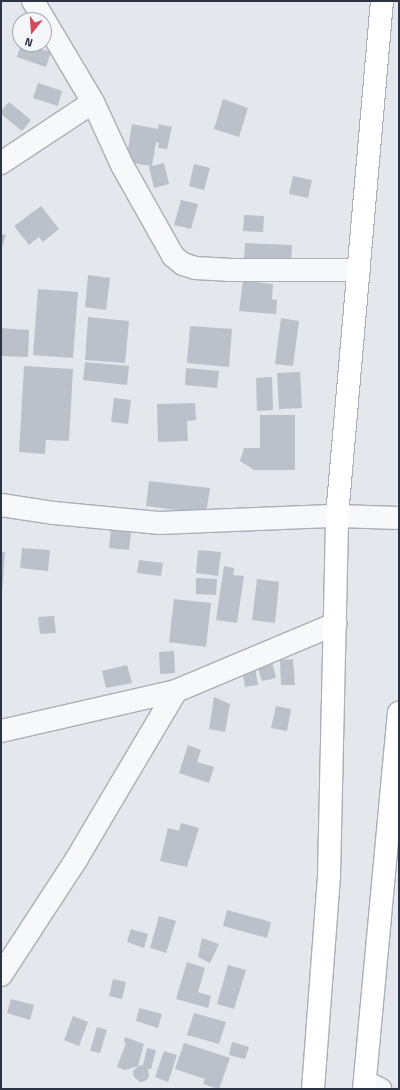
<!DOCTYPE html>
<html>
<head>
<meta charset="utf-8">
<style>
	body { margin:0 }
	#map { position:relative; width:400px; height:1090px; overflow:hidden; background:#e4e7ec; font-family:"Titillium Web",sans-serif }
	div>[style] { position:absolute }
	.building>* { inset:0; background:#bbc0ca }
	.roads { filter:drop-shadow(1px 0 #a9aeb7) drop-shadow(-1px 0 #a9aeb7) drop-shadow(0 1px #a9aeb7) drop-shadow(0 -1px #a9aeb7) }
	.street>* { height:22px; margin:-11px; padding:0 11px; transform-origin:11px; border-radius:11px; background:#f7f8fa }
	.secondary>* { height:22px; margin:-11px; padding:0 11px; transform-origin:11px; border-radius:11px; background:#fff }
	span { translate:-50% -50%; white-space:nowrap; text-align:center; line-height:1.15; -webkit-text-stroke:3px #f4f6f9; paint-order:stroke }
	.frame { position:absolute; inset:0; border:2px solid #2b3445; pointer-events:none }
	.north { position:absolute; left:12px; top:12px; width:40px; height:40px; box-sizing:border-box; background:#f4f6f9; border:1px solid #a4a8b1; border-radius:50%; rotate:197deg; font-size:11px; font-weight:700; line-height:16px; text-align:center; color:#2b3445 }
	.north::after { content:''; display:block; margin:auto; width:14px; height:18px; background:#d1495b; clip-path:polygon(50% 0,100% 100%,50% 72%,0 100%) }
</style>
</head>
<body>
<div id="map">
	<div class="building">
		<i style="clip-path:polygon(21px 44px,51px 52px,46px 67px,17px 57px)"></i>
		<i style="clip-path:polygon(38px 83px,62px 91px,58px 106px,33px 98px)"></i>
		<i style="clip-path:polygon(223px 99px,248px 108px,239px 137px,214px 129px)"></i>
		<i style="clip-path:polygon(9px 102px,31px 120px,22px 131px,1px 114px,1px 111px)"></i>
		<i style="clip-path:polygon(132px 124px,158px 129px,159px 124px,172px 127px,167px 149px,158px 148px,159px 143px,156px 142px,152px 166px,164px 163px,169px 184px,154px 188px,149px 167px,151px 166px,126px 162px)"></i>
		<i style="clip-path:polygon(194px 164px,210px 168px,204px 190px,189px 186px)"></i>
		<i style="clip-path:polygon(293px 176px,312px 180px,308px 198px,289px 194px)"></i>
		<i style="clip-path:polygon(181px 200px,198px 204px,191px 229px,174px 225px)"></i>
		<i style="clip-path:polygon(41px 206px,59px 229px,43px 242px,39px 237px,29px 245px,14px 226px)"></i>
		<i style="clip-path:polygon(244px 215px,264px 216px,263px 232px,243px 231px)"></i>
		<i style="clip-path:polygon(1px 234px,6px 235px,1px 249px)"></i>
		<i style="clip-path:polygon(245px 243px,292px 245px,291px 264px,244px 262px)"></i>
		<i style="clip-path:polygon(88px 275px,110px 278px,106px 310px,85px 307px)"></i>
		<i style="clip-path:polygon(243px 281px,273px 284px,272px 299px,277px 300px,276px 314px,239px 311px)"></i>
		<i style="clip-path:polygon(38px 289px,78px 292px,73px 358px,33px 355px)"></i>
		<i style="clip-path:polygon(88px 317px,129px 321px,125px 363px,85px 360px)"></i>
		<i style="clip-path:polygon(281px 318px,299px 321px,293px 366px,275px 364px)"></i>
		<i style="clip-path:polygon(190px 326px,232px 329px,229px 367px,187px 363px)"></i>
		<i style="clip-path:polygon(1px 328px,29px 330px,28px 357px,1px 356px)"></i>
		<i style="clip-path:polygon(85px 362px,129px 366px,127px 385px,83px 380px)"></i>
		<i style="clip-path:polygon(24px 366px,73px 369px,69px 441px,46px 440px,45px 454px,19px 452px)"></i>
		<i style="clip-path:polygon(186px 368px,219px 371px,217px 388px,185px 385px)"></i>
		<i style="clip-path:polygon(300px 372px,302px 408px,279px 409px,277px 373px)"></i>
		<i style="clip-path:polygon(272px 377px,273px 410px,257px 411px,256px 378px)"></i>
		<i style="clip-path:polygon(114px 398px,131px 400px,128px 424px,111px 422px)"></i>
		<i style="clip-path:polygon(195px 403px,196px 420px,187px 421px,188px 441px,158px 442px,157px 404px)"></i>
		<i style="clip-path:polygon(260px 415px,295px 415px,295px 470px,254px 470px,240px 461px,244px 448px,260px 448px)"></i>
		<i style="clip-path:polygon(149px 481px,210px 488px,206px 514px,146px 506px)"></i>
		<i style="clip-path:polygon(111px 530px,131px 532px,129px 550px,109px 548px)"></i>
		<i style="clip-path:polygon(22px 548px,50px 550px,48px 571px,20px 568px)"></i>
		<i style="clip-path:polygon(198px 550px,221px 552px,218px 576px,196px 573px)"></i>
		<i style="clip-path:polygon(1px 552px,5px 552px,2px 594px,1px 594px)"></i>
		<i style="clip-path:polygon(139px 560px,163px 563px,161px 576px,137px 573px)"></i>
		<i style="clip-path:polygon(224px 566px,234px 568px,233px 575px,244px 576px,237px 623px,216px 620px)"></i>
		<i style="clip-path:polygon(196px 578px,217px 579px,216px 595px,196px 594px)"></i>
		<i style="clip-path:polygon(257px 579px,279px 582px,275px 623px,252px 620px)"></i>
		<i style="clip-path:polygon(174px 599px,211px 603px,206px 647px,169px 642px)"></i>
		<i style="clip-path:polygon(54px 616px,56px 633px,40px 634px,38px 617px)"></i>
		<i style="clip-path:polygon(174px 651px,175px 673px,160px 674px,159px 652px)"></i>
		<i style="clip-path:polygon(293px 659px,295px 685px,281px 685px,280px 660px)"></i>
		<i style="clip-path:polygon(272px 662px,276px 678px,262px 681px,257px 665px)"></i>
		<i style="clip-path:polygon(127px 665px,132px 683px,106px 688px,102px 671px)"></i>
		<i style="clip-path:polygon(255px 667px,258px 685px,245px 687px,242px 669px)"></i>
		<i style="clip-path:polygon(214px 697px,230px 704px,225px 732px,209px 729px)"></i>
		<i style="clip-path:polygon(276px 706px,291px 709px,287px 731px,271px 728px)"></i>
		<i style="clip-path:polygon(188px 745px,201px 750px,197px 762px,214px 767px,209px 783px,179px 773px)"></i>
		<i style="clip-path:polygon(181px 823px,199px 828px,187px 867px,160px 861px,168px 828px,179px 831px)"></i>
		<i style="clip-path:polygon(227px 910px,271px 922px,267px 938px,223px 926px)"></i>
		<i style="clip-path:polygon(159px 916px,176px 921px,166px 953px,150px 948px)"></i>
		<i style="clip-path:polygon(131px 929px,148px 934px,144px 948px,127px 942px)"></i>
		<i style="clip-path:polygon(202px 938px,219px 944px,210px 963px,198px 957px)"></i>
		<i style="clip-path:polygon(187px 962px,205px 968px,198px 992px,211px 996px,208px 1008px,176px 999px)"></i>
		<i style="clip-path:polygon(228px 965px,246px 970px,234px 1009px,217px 1004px)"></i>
		<i style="clip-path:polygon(113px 979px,126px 982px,122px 999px,109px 996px)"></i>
		<i style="clip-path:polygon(11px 999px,34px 1005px,30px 1020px,7px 1013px)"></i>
		<i style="clip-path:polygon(139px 1008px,162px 1014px,158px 1028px,136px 1021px)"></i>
		<i style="clip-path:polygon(194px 1013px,226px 1022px,219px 1044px,187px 1035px)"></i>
		<i style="clip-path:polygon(73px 1016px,88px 1022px,79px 1046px,64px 1040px)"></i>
		<i style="clip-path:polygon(97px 1027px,107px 1030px,100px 1053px,90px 1051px)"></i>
		<i style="clip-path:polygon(125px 1037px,144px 1044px,138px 1066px,125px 1070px,117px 1067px,126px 1043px,124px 1042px)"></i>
		<i style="clip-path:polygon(232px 1042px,249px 1047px,245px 1059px,229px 1055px)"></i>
		<i style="clip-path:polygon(184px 1043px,230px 1058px,219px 1089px,203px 1084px,205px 1079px,175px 1069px)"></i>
		<i style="clip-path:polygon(147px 1048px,156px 1050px,151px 1069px,148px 1069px,149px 1077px,145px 1081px,140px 1082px,134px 1077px,133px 1071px,138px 1066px,143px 1065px)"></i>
		<i style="clip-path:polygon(164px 1051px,177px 1055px,168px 1082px,155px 1077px)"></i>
	</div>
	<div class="roads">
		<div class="street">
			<i style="left:33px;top:1px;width:117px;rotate:59.3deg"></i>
			<i style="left:93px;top:102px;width:69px;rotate:65.3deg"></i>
			<i style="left:122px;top:165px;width:104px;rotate:60.7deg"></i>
			<i style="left:173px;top:256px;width:13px;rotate:39deg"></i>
			<i style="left:183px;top:264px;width:13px;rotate:18deg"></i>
			<i style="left:195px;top:268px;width:33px;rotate:3deg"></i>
			<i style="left:228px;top:270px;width:131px"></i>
			<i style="left:1px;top:163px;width:110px;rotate:-33.5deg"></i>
			<i style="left:1px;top:505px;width:54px;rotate:8.6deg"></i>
			<i style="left:54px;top:513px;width:105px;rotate:5.4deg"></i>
			<i style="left:159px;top:523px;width:178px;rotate:-2.3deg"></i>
			<i style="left:337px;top:516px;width:62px;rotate:1.8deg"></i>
			<i style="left:1px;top:731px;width:180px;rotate:-12.9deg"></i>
			<i style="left:176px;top:691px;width:173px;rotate:-22.8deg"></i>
			<i style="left:1px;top:975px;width:137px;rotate:-56.9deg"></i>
			<i style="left:76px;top:860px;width:196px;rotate:-59.4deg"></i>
			<i style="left:365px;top:1082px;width:17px;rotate:25deg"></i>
		</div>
		<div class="secondary">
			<i style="left:313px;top:1089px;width:215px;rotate:-85.7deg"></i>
			<i style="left:329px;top:875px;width:359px;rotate:-88.7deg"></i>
			<i style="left:337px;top:516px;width:517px;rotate:-85.01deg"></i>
			<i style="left:364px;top:1089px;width:378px;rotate:-84.7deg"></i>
		</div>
	</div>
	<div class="frame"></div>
	<div class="north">N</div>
</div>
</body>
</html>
